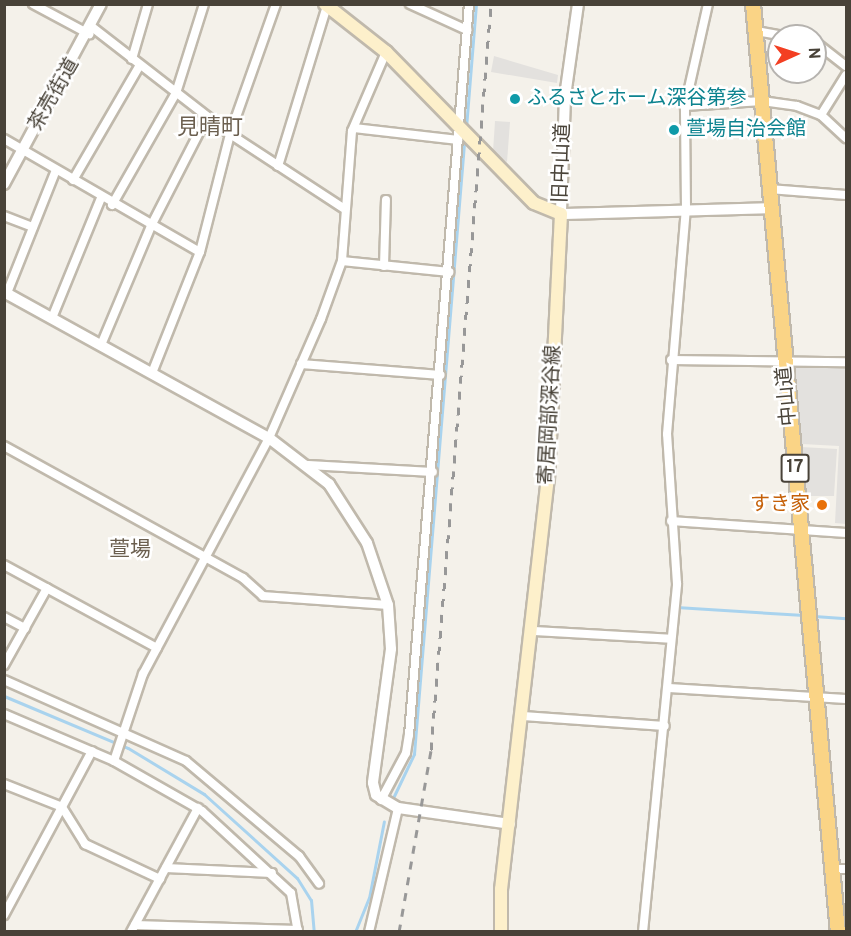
<!DOCTYPE html>
<html>
<head>
<meta charset="utf-8">
<style>
	body { margin:0 }
	#map { position:relative; width:851px; height:936px; overflow:hidden; background:#f4f1ea; font-family:Overpass,"Noto Sans JP",sans-serif }
	div>[style] { position:absolute }
	.parking>* { inset:0; background:#e3e1de }
	.stream>* { height:3px; margin:-1.5px; padding:0 1.5px; transform-origin:1.5px; border-radius:1.5px; background:#a9d3ee }
	.roads { filter:drop-shadow(2px 0 #c0b9ac) drop-shadow(-2px 0 #c0b9ac) drop-shadow(0 2px #c0b9ac) drop-shadow(0 -2px #c0b9ac) }
	.minor>* { height:8px; margin:-4px; padding:0 4px; transform-origin:4px; border-radius:4px; background:#fff }
	.tertiary>* { height:10px; margin:-5px; padding:0 5px; transform-origin:5px; border-radius:5px; background:#fff }
	.secondary>* { height:12px; margin:-6px; padding:0 6px; transform-origin:6px; border-radius:6px; background:#fdf0cb }
	.trunk>* { height:14px; margin:-7px; padding:0 7px; transform-origin:7px; border-radius:7px; background:#fad486 }
	.rail>* { height:3px; margin-top:-1.5px; transform-origin:0; background:repeating-linear-gradient(90deg,#989898 0 8px,transparent 0 16px) }
	.dots>* { width:16px; height:16px; translate:-50% -50%; box-sizing:border-box; border:3px solid #fff; border-radius:50% }
	span { translate:-50% -50%; white-space:nowrap; text-align:center; line-height:1.15; -webkit-text-stroke:5px #fff; paint-order:stroke }
	.shield-label span { padding:2px 4px; background:#fff; border:2px solid; border-radius:4px; -webkit-text-stroke-width:0 }
	.shield-label { font-size:18px; color:#484238; font-weight:700 }
	.street-label { font-size:20px; color:#484238 }
	.culture-label { font-size:20px; color:#0d838f }
	.left { translate:0 -50%; text-align:left }
	.food-label { font-size:20px; color:#c56008 }
	.right { translate:-100% -50%; text-align:right }
	.neighbourhood-label { font-size:21px; color:#6b5f4f }
	.quarter-label { font-size:22px; color:#6b5f4f }
	.frame { position:absolute; inset:0; border:6px solid #484238; pointer-events:none }
	.north { position:absolute; left:767px; top:24px; width:60px; height:60px; box-sizing:border-box; background:#fff; border:2px solid #b6b3af; border-radius:50%; rotate:87deg; font-size:16px; font-weight:700; line-height:24px; text-align:center; color:#484238 }
	.north::after { content:''; display:block; margin:auto; width:21px; height:27px; background:#f33f22; clip-path:polygon(50% 0,100% 100%,50% 72%,0 100%) }
</style>
</head>
<body>
<div id="map">
	<div class="parking">
		<i style="clip-path:polygon(494px 56px,558px 75px,557px 83px,491px 72px)"></i>
		<i style="clip-path:polygon(495px 121px,510px 122px,507px 162px,493px 152px)"></i>
		<i style="clip-path:polygon(794px 361px,846px 364px,846px 524px,835px 523px,839px 446px,802px 444px)"></i>
		<i style="clip-path:polygon(801px 447px,837px 449px,834px 496px,807px 496px)"></i>
	</div>
	<div class="stream">
		<i style="left:466px;top:128px;width:124px;rotate:-85.4deg"></i>
		<i style="left:676px;top:607px;width:128px;rotate:3.6deg"></i>
		<i style="left:814px;top:616px;width:32px;rotate:4deg"></i>
		<i style="left:4px;top:696px;width:134px;rotate:22.8deg"></i>
		<i style="left:128px;top:748px;width:89px;rotate:31.2deg"></i>
		<i style="left:204px;top:794px;width:125px;rotate:42.1deg"></i>
		<i style="left:297px;top:878px;width:26px;rotate:58deg"></i>
		<i style="left:311px;top:900px;width:32px;rotate:85deg"></i>
		<i style="left:393px;top:798px;width:49px;rotate:-64.5deg"></i>
		<i style="left:414px;top:754px;width:613px;rotate:-85.32deg"></i>
		<i style="left:355px;top:932px;width:37px;rotate:-68deg"></i>
		<i style="left:369px;top:898px;width:78px;rotate:-79deg"></i>
	</div>
	<div class="roads">
		<div class="minor">
			<i style="left:33px;top:4px;width:64px;rotate:28.2deg"></i>
			<i style="left:410px;top:4px;width:63px;rotate:24.5deg"></i>
			<i style="left:92px;top:27px;width:175px;rotate:37.8deg"></i>
			<i style="left:230px;top:134px;width:135px;rotate:33.2deg"></i>
			<i style="left:756px;top:31px;width:28px;rotate:10deg"></i>
			<i style="left:815px;top:42px;width:39px;rotate:38deg"></i>
			<i style="left:132px;top:59px;width:57px;rotate:-73.8deg"></i>
			<i style="left:685px;top:106px;width:77px;rotate:-3.7deg"></i>
			<i style="left:762px;top:101px;width:35px;rotate:8deg"></i>
			<i style="left:797px;top:106px;width:26px;rotate:21deg"></i>
			<i style="left:821px;top:115px;width:34px;rotate:43deg"></i>
			<i style="left:821px;top:115px;width:47px;rotate:-58deg"></i>
			<i style="left:354px;top:128px;width:105px;rotate:6.6deg"></i>
			<i style="left:4px;top:139px;width:226px;rotate:30deg"></i>
			<i style="left:278px;top:166px;width:167px;rotate:-73deg"></i>
			<i style="left:73px;top:180px;width:133px;rotate:-59.8deg"></i>
			<i style="left:769px;top:189px;width:77px;rotate:4.5deg"></i>
			<i style="left:112px;top:205px;width:129px;rotate:-60.3deg"></i>
			<i style="left:176px;top:93px;width:93px;rotate:-72.5deg"></i>
			<i style="left:4px;top:216px;width:31px;rotate:21deg"></i>
			<i style="left:342px;top:261px;width:108px;rotate:5.9deg"></i>
			<i style="left:384px;top:266px;width:66px;rotate:-88.3deg"></i>
			<i style="left:7px;top:293px;width:132px;rotate:-68.3deg"></i>
			<i style="left:52px;top:318px;width:130px;rotate:-67.8deg"></i>
			<i style="left:101px;top:345px;width:129px;rotate:-67.2deg"></i>
			<i style="left:151px;top:226px;width:123px;rotate:-62.8deg"></i>
			<i style="left:671px;top:360px;width:175px;rotate:0.7deg"></i>
			<i style="left:301px;top:364px;width:140px;rotate:4.5deg"></i>
			<i style="left:152px;top:373px;width:130px;rotate:-68.4deg"></i>
			<i style="left:200px;top:252px;width:122px;rotate:-75.7deg"></i>
			<i style="left:230px;top:134px;width:138px;rotate:-70.5deg"></i>
			<i style="left:4px;top:446px;width:273px;rotate:28.9deg"></i>
			<i style="left:243px;top:578px;width:27px;rotate:42deg"></i>
			<i style="left:263px;top:596px;width:125px;rotate:4.1deg"></i>
			<i style="left:308px;top:465px;width:125px;rotate:3.2deg"></i>
			<i style="left:671px;top:521px;width:175px;rotate:3.9deg"></i>
			<i style="left:4px;top:565px;width:174px;rotate:28.5deg"></i>
			<i style="left:4px;top:617px;width:24px;rotate:28deg"></i>
			<i style="left:534px;top:631px;width:137px;rotate:3.3deg"></i>
			<i style="left:4px;top:665px;width:88px;rotate:-60.8deg"></i>
			<i style="left:4px;top:680px;width:199px;rotate:24deg"></i>
			<i style="left:186px;top:761px;width:148px;rotate:40.1deg"></i>
			<i style="left:299px;top:856px;width:34px;rotate:54deg"></i>
			<i style="left:669px;top:688px;width:177px;rotate:3.6deg"></i>
			<i style="left:4px;top:714px;width:120px;rotate:23.1deg"></i>
			<i style="left:114px;top:761px;width:101px;rotate:29.6deg"></i>
			<i style="left:202px;top:811px;width:121px;rotate:42.7deg"></i>
			<i style="left:291px;top:893px;width:40px;rotate:80deg"></i>
			<i style="left:523px;top:716px;width:142px;rotate:4deg"></i>
			<i style="left:114px;top:761px;width:92px;rotate:-71.6deg"></i>
			<i style="left:143px;top:674px;width:268px;rotate:-61.9deg"></i>
			<i style="left:269px;top:438px;width:130px;rotate:-66.4deg"></i>
			<i style="left:321px;top:319px;width:62px;rotate:-70.1deg"></i>
			<i style="left:342px;top:261px;width:130px;rotate:-85.6deg"></i>
			<i style="left:352px;top:131px;width:86px;rotate:-66.7deg"></i>
			<i style="left:4px;top:784px;width:62px;rotate:21.6deg"></i>
			<i style="left:62px;top:807px;width:44px;rotate:58.1deg"></i>
			<i style="left:85px;top:844px;width:83px;rotate:25deg"></i>
			<i style="left:381px;top:800px;width:53px;rotate:-62deg"></i>
			<i style="left:406px;top:753px;width:18px;rotate:-81deg"></i>
			<i style="left:409px;top:735px;width:733px;rotate:-85.31deg"></i>
			<i style="left:166px;top:868px;width:106px;rotate:2.7deg"></i>
			<i style="left:833px;top:869px;width:13px"></i>
			<i style="left:4px;top:915px;width:186px;rotate:-61.8deg"></i>
			<i style="left:135px;top:925px;width:163px;rotate:1.8deg"></i>
			<i style="left:131px;top:932px;width:141px;rotate:-61.6deg"></i>
			<i style="left:369px;top:932px;width:127px;rotate:-76.8deg"></i>
			<i style="left:643px;top:932px;width:350px;rotate:-84.4deg"></i>
			<i style="left:677px;top:584px;width:150px;rotate:-93.8deg"></i>
			<i style="left:667px;top:434px;width:227px;rotate:-85.2deg"></i>
			<i style="left:686px;top:208px;width:102px;rotate:-90.6deg"></i>
			<i style="left:685px;top:106px;width:105px;rotate:-77.3deg"></i>
		</div>
		<div class="tertiary">
			<i style="left:578px;top:4px;width:94px;rotate:98deg"></i>
			<i style="left:565px;top:97px;width:117px;rotate:92deg"></i>
			<i style="left:561px;top:214px;width:210px;rotate:-1.6deg"></i>
			<i style="left:4px;top:184px;width:204px;rotate:-61.7deg"></i>
			<i style="left:4px;top:292px;width:303px;rotate:28.9deg"></i>
			<i style="left:269px;top:438px;width:76px;rotate:37.5deg"></i>
			<i style="left:329px;top:484px;width:70px;rotate:57.2deg"></i>
			<i style="left:367px;top:543px;width:65px;rotate:71.3deg"></i>
			<i style="left:388px;top:605px;width:44px;rotate:86.1deg"></i>
			<i style="left:391px;top:649px;width:135px;rotate:97.7deg"></i>
			<i style="left:373px;top:783px;width:12px;rotate:76deg"></i>
			<i style="left:376px;top:795px;width:26px;rotate:31deg"></i>
			<i style="left:398px;top:808px;width:113px;rotate:8.1deg"></i>
		</div>
		<div class="secondary">
			<i style="left:325px;top:4px;width:78px;rotate:38.2deg"></i>
			<i style="left:386px;top:52px;width:211px;rotate:45.6deg"></i>
			<i style="left:534px;top:203px;width:29px;rotate:22deg"></i>
			<i style="left:561px;top:214px;width:263px;rotate:92.8deg"></i>
			<i style="left:548px;top:477px;width:415px;rotate:96.5deg"></i>
			<i style="left:501px;top:889px;width:43px;rotate:90deg"></i>
		</div>
		<div class="trunk">
			<i style="left:753px;top:4px;width:932px;rotate:84.77deg"></i>
		</div>
	</div>
	<div class="rail">
		<i style="left:399px;top:932px;width:185px;rotate:-80deg"></i>
		<i style="left:431px;top:750px;width:748px;rotate:-85.4deg"></i>
	</div>
	<div class="dots">
		<i style="left:515px;top:99px;background:#0f9aa8"></i>
		<i style="left:674px;top:130px;background:#0f9aa8"></i>
		<i style="left:822px;top:505px;background:#e8710a"></i>
	</div>
	<div class="shield-label">
		<span style="left:795px;top:468px">17</span>
	</div>
	<div class="street-label">
		<span style="left:55px;top:95px;rotate:-60deg">茶売街道</span>
		<span style="left:563px;top:163px;rotate:-88deg">旧中山道</span>
		<span style="left:788px;top:396px;rotate:-95deg">中山道</span>
		<span style="left:551px;top:415px;rotate:-87deg">寄居岡部深谷線</span>
	</div>
	<div class="culture-label">
		<span class="left" style="left:527px;top:99px">ふるさとホーム深谷第参</span>
		<span class="left" style="left:686px;top:130px">萱場自治会館</span>
	</div>
	<div class="food-label">
		<span class="right" style="left:810px;top:505px">すき家</span>
	</div>
	<div class="neighbourhood-label">
		<span style="left:130px;top:551px">萱場</span>
	</div>
	<div class="quarter-label">
		<span style="left:210px;top:129px">見晴町</span>
	</div>
	<div class="frame"></div>
	<div class="north">N</div>
</div>
</body>
</html>
